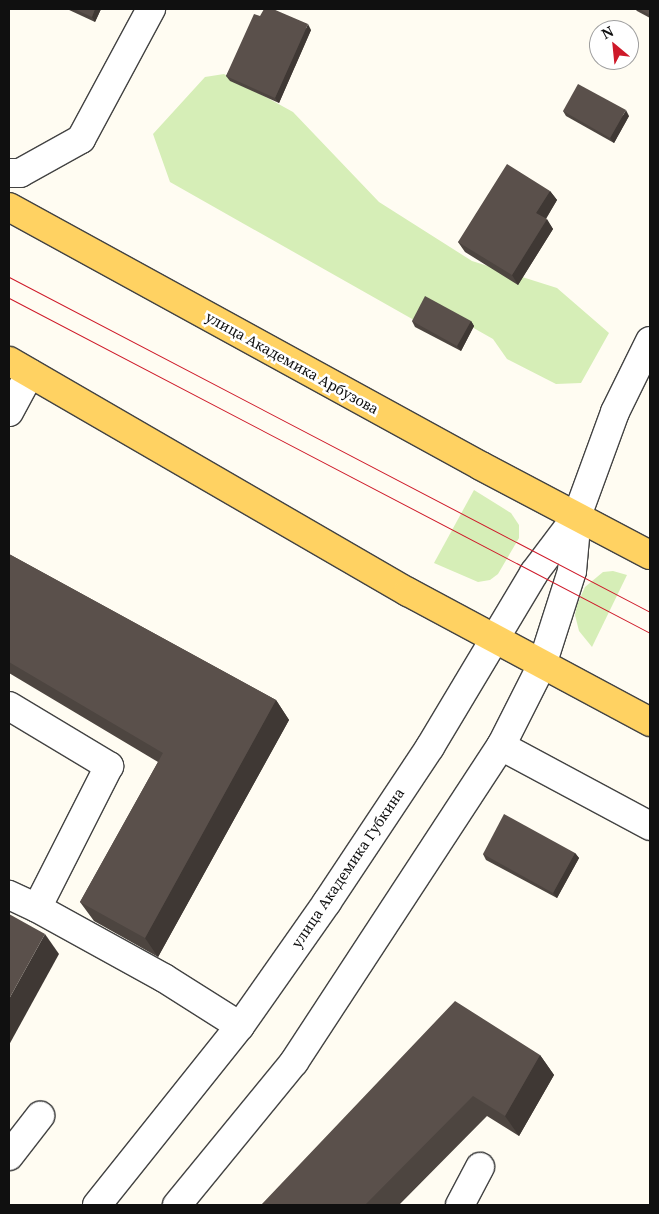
<!DOCTYPE html>
<html>
<head>
<meta charset="utf-8">
<style>
	body { margin:0 }
	#map { position:relative; width:659px; height:1214px; overflow:hidden; background:#fffcf2; font-family:"Noto Serif",serif }
	div>[style] { position:absolute }
	.green>* { inset:0; background:#d6eeb7 }
	.roads { filter:drop-shadow(1px 0 #434343) drop-shadow(-1px 0 #434343) drop-shadow(0 1px #434343) drop-shadow(0 -1px #434343) }
	.minor>* { height:28px; margin:-14px; padding:0 14px; transform-origin:14px; border-radius:14px; background:#fff }
	.major>* { height:28px; margin:-14px; padding:0 14px; transform-origin:14px; border-radius:14px; background:#ffd262 }
	.tram>* { height:1px; margin:-0.5px; padding:0 0.5px; transform-origin:0.5px; border-radius:0.5px; background:#ce1929 }
	.wall>* { inset:0; background:#4d4540 }
	.shaded-wall>* { inset:0; background:#3f3834 }
	.building>* { inset:0; background:#5a504b }
	span { translate:-50% -50%; white-space:nowrap; text-align:center; line-height:1.15; -webkit-text-stroke:5px #fff; paint-order:stroke }
	.street-label { font-size:14px; color:#101010 }
	.frame { position:absolute; inset:0; border:10px solid #101010; pointer-events:none }
	.north { position:absolute; left:589px; top:20px; width:50px; height:50px; box-sizing:border-box; background:#fff; border:1px solid #9f9f9f; border-radius:50%; rotate:332deg; font-size:14px; font-weight:700; line-height:20px; text-align:center; color:#101010 }
	.north::after { content:''; display:block; margin:auto; width:18px; height:22px; background:#ce1929; clip-path:polygon(50% 0,100% 100%,50% 72%,0 100%) }
</style>
</head>
<body>
<div id="map">
	<div class="green">
		<i style="clip-path:polygon(224px 74px,293px 112px,379px 202px,472px 261px,557px 288px,609px 333px,581px 383px,556px 384px,507px 359px,493px 339px,433px 305px,421px 324px,170px 182px,153px 134px,205px 77px)"></i>
		<i style="clip-path:polygon(474px 490px,511px 513px,519px 525px,519px 538px,498px 574px,490px 580px,478px 582px,434px 563px)"></i>
		<i style="clip-path:polygon(613px 571px,627px 575px,592px 647px,579px 631px,575px 615px,577px 605px,585px 587px,603px 572px)"></i>
	</div>
	<div class="roads">
		<div class="minor">
			<i style="left:9px;top:173px;width:11px"></i>
			<i style="left:20px;top:173px;width:70px;rotate:-29.1deg"></i>
			<i style="left:81px;top:139px;width:148px;rotate:-61.7deg"></i>
			<i style="left:9px;top:412px;width:44px;rotate:-61.7deg"></i>
			<i style="left:9px;top:706px;width:117px;rotate:31deg"></i>
			<i style="left:109px;top:766px;width:159px;rotate:116.9deg"></i>
			<i style="left:37px;top:908px;width:31px;rotate:-155deg"></i>
			<i style="left:501px;top:746px;width:169px;rotate:28.2deg"></i>
			<i style="left:37px;top:908px;width:145px;rotate:28.9deg"></i>
			<i style="left:164px;top:978px;width:90px;rotate:32.3deg"></i>
			<i style="left:9px;top:1156px;width:51px;rotate:-52.2deg"></i>
			<i style="left:97px;top:1205px;width:229px;rotate:-51.4deg"></i>
			<i style="left:240px;top:1026px;width:151px;rotate:-54.9deg"></i>
			<i style="left:327px;top:902px;width:186px;rotate:-56.4deg"></i>
			<i style="left:430px;top:747px;width:203px;rotate:-59.1deg"></i>
			<i style="left:534px;top:573px;width:71px;rotate:-53deg"></i>
			<i style="left:177px;top:1205px;width:185px;rotate:-50.7deg"></i>
			<i style="left:294px;top:1062px;width:378px;rotate:-56.8deg"></i>
			<i style="left:501px;top:746px;width:91px;rotate:-63.2deg"></i>
			<i style="left:542px;top:665px;width:99px;rotate:-72.3deg"></i>
			<i style="left:572px;top:571px;width:55px;rotate:-84.8deg"></i>
			<i style="left:577px;top:516px;width:111px;rotate:-69.9deg"></i>
			<i style="left:615px;top:412px;width:79px;rotate:-63.8deg"></i>
			<i style="left:460px;top:1205px;width:43px;rotate:-62.2deg"></i>
		</div>
		<div class="major">
			<i style="left:9px;top:207px;width:538px;rotate:28.75deg"></i>
			<i style="left:481px;top:466px;width:191px;rotate:27.8deg"></i>
			<i style="left:9px;top:361px;width:461px;rotate:30.1deg"></i>
			<i style="left:408px;top:592px;width:275px;rotate:28.2deg"></i>
		</div>
	</div>
	<div class="tram">
		<i style="left:9px;top:277px;width:723px;rotate:27.59deg"></i>
		<i style="left:9px;top:298px;width:723px;rotate:27.59deg"></i>
	</div>
	<div class="wall">
		<i style="clip-path:polygon(67px 9px,101px 9px,95px 22px)"></i>
		<i style="clip-path:polygon(635px 9px,650px 9px,650px 18px,637px 11px)"></i>
		<i style="clip-path:polygon(260px 16px,311px 30px,279px 103px,230px 81px,226px 76px)"></i>
		<i style="clip-path:polygon(563px 111px,629px 116px,614px 143px,566px 116px)"></i>
		<i style="clip-path:polygon(550px 191px,557px 200px,546px 219px,553px 229px,518px 285px,465px 252px,458px 242px)"></i>
		<i style="clip-path:polygon(412px 321px,471px 321px,474px 326px,461px 351px,415px 327px)"></i>
		<i style="clip-path:polygon(9px 554px,276px 700px,289px 720px,158px 957px,94px 921px,80px 902px,158px 762px,9px 673px)"></i>
		<i style="clip-path:polygon(575px 853px,579px 858px,557px 898px,486px 860px,483px 854px)"></i>
		<i style="clip-path:polygon(540px 1055px,554px 1075px,519px 1136px,487px 1116px,399px 1205px,261px 1205px)"></i>
	</div>
	<div class="shaded-wall">
		<i style="clip-path:polygon(95px 9px,101px 9px,95px 22px,92px 17px)"></i>
		<i style="clip-path:polygon(308px 24px,311px 30px,279px 103px,275px 98px)"></i>
		<i style="clip-path:polygon(626px 110px,629px 116px,614px 143px,610px 138px)"></i>
		<i style="clip-path:polygon(550px 191px,557px 200px,543px 223px,536px 213px)"></i>
		<i style="clip-path:polygon(547px 219px,553px 229px,518px 285px,512px 275px)"></i>
		<i style="clip-path:polygon(471px 321px,474px 326px,461px 351px,457px 346px)"></i>
		<i style="clip-path:polygon(276px 700px,289px 720px,158px 957px,145px 938px)"></i>
		<i style="clip-path:polygon(575px 853px,579px 858px,557px 898px,553px 893px)"></i>
		<i style="clip-path:polygon(45px 934px,59px 954px,9px 1045px,9px 999px)"></i>
		<i style="clip-path:polygon(540px 1055px,554px 1075px,519px 1136px,505px 1116px)"></i>
	</div>
	<div class="building">
		<i style="clip-path:polygon(74px 9px,95px 9px,92px 17px)"></i>
		<i style="clip-path:polygon(264px 9px,273px 9px,308px 24px,275px 98px,226px 76px,254px 14px,260px 16px)"></i>
		<i style="clip-path:polygon(639px 9px,650px 9px,650px 15px)"></i>
		<i style="clip-path:polygon(578px 84px,626px 110px,610px 138px,563px 111px)"></i>
		<i style="clip-path:polygon(507px 164px,550px 191px,536px 213px,547px 219px,512px 275px,458px 242px)"></i>
		<i style="clip-path:polygon(425px 296px,471px 321px,457px 346px,412px 321px)"></i>
		<i style="clip-path:polygon(9px 554px,276px 700px,145px 938px,80px 902px,163px 753px,9px 662px)"></i>
		<i style="clip-path:polygon(504px 814px,575px 853px,553px 893px,483px 854px)"></i>
		<i style="clip-path:polygon(9px 914px,45px 934px,9px 999px)"></i>
		<i style="clip-path:polygon(455px 1001px,540px 1055px,505px 1116px,473px 1096px,365px 1205px,261px 1205px)"></i>
	</div>
	<div class="street-label">
		<span style="left:292px;top:363px;rotate:29deg">улица Академика Арбузова</span>
		<span style="left:348px;top:868px;rotate:-56deg">улица Академика Губкина</span>
	</div>
	<div class="frame"></div>
	<div class="north">N</div>
</div>
</body>
</html>
